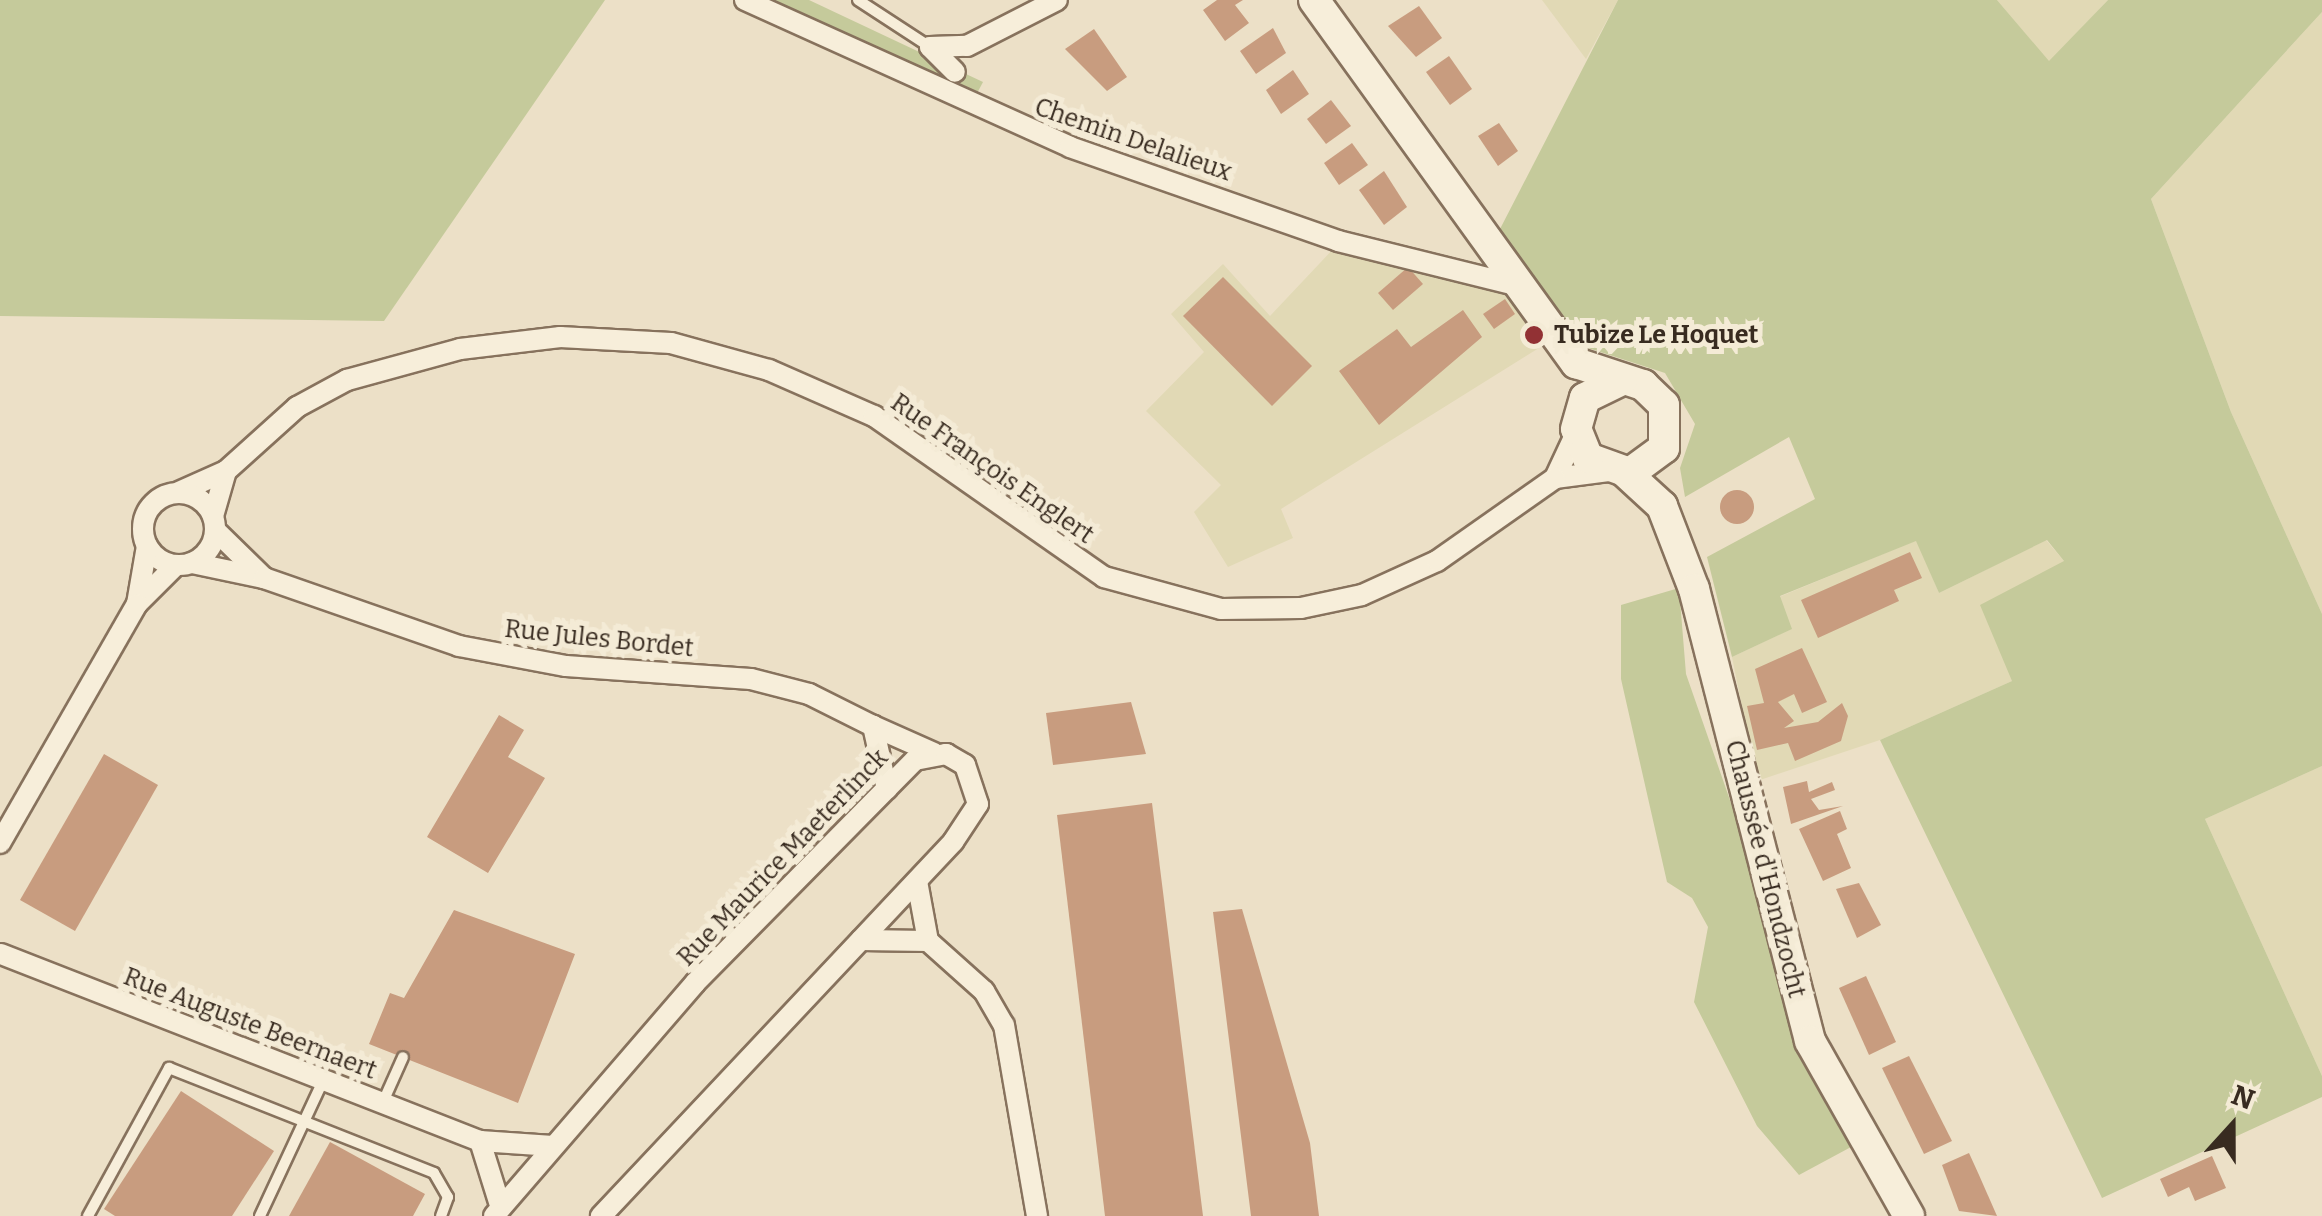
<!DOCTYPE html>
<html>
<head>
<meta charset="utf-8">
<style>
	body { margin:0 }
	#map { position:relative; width:2322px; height:1216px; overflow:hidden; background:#ece0c7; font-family:Bitter,serif }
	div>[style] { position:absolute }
	.farmland>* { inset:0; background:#e1d9b5 }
	.green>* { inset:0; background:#c5ca9b }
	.building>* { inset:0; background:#c89c7f }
	.round { border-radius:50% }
	.roads { filter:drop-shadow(2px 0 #87725d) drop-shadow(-2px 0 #87725d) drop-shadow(0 2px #87725d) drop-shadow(0 -2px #87725d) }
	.service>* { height:10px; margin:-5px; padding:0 5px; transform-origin:5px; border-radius:5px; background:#f7eeda }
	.minor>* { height:20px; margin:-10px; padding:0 10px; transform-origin:10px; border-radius:10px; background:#f7eeda }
	.minor>.ring { margin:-10px; padding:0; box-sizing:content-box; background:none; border:20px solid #f7eeda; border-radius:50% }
	.secondary>* { height:30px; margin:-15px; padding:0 15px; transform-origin:15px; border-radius:15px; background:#f7eeda }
	.dots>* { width:28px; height:28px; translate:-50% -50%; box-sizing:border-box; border:5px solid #f4ebd6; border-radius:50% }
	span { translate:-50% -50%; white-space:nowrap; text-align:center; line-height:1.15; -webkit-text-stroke:10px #f4ebd6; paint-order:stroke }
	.street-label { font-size:25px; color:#382b20 }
	.poi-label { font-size:25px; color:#382b20; font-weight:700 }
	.left { translate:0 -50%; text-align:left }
	.north { position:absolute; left:2182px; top:1076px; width:100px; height:100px; -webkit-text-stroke:8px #f4ebd6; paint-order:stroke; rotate:21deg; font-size:28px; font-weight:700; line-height:40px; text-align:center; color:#382b20 }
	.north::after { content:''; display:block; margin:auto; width:35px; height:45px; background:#382b20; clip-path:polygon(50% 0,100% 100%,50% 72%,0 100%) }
</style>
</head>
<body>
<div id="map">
	<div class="farmland">
		<i style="clip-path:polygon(1542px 0,1618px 0,1586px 59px)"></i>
		<i style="clip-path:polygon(1997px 0,2108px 0,2049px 62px)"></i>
		<i style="clip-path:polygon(2322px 12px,2322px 614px,2231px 412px,2151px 199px)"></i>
		<i style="clip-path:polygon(1336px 246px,1512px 296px,1547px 343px,1281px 509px,1293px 538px,1228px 567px,1194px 512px,1221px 485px,1146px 411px,1204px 352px,1171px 314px,1223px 264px,1270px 316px)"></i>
		<i style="clip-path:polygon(1917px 540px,1939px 593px,2046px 540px,2064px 561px,2012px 681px,1880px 740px,1757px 781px,1732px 657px,1791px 629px,1779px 597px)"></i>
		<i style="clip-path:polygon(2322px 766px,2322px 1076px,2205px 819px)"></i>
	</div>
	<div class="green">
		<i style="clip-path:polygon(0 0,605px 0,384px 321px,0 316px)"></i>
		<i style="clip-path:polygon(758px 0,809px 0,983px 82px,974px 99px)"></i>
		<i style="clip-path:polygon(1618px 0,1997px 0,2049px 61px,2108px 0,2322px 0,2322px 12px,2151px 199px,2231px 412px,2322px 614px,2322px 766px,2205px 819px,2322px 1076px,2322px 1097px,2102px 1198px,1880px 740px,2012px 681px,1980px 605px,2064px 561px,2047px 540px,1939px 593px,1916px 541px,1780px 596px,1792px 629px,1732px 657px,1707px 557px,1815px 499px,1789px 437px,1685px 497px,1680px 468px,1695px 424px,1665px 373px,1585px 347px,1500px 229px)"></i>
		<i style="clip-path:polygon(1679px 588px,1686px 674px,1747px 849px,1795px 1034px,1851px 1147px,1799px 1175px,1757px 1126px,1694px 1002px,1708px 927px,1692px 898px,1667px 882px,1621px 679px,1621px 605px)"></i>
	</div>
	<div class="building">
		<i style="clip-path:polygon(1217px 0,1243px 0,1235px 5px,1249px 23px,1225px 41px,1203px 10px)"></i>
		<i style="clip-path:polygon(1419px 6px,1442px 38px,1416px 57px,1388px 26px)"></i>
		<i style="clip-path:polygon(1273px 28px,1286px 53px,1256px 74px,1240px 51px)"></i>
		<i style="clip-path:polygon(1094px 29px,1127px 77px,1107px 91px,1065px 49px)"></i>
		<i style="clip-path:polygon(1449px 56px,1472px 89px,1450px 105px,1426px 72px)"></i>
		<i style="clip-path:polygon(1293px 70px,1309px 94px,1281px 114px,1266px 90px)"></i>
		<i style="clip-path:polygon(1331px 100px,1351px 126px,1326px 144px,1307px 119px)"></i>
		<i style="clip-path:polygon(1499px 123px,1518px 151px,1498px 166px,1478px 136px)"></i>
		<i style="clip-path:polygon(1352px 143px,1368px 165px,1339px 185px,1324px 163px)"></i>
		<i style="clip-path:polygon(1384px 171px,1407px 207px,1384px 225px,1359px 190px)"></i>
		<i style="clip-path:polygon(1408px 267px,1423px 284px,1393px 310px,1378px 293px)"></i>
		<i style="clip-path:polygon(1223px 277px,1312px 366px,1272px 406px,1183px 316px)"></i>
		<i style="clip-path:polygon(1505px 299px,1515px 314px,1494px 329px,1483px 314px)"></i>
		<i style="clip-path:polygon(1463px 310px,1482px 337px,1379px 425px,1339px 371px,1397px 329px,1411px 347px)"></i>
		<i class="round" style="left:1720px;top:490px;width:34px;height:34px"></i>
		<i style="clip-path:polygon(1910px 552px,1922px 578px,1894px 590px,1899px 601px,1818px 638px,1801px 600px)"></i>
		<i style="clip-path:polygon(1802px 648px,1827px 702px,1802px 713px,1794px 694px,1778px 702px,1794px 721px,1784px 728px,1818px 722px,1842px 703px,1848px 716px,1841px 741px,1795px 761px,1788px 743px,1757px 750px,1747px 706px,1764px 703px,1755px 669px)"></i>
		<i style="clip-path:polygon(1131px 702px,1146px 754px,1053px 765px,1046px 713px)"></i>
		<i style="clip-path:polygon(499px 715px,524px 730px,508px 757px,545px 778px,488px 873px,427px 837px)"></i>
		<i style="clip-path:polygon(104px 754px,158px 785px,75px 931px,20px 900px)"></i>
		<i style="clip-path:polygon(1807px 781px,1809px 792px,1832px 782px,1835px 790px,1811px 799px,1819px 810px,1843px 806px,1791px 824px,1783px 787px)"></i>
		<i style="clip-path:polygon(1152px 803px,1203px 1216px,1105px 1216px,1057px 815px)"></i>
		<i style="clip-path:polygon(1840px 811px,1847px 829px,1837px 834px,1851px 868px,1823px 881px,1799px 829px)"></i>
		<i style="clip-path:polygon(1859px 883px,1881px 925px,1857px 938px,1836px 889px)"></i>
		<i style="clip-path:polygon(1242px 909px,1310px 1143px,1319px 1216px,1251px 1216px,1213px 912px)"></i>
		<i style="clip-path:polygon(454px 910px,575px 954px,518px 1103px,369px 1044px,390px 993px,404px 998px)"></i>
		<i style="clip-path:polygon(1866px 976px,1896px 1042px,1869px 1055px,1839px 988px)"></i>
		<i style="clip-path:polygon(1909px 1056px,1952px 1141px,1924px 1154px,1882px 1068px)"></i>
		<i style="clip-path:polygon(181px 1091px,274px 1151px,232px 1216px,115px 1216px,104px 1209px)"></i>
		<i style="clip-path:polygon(330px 1142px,425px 1194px,413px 1216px,289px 1216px)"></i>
		<i style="clip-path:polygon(1969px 1153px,1979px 1175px,1997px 1216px,1959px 1211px,1942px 1165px)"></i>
		<i style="clip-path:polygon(2212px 1156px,2226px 1188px,2195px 1201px,2189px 1187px,2168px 1197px,2160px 1179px)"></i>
	</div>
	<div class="roads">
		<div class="service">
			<i style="left:858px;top:0;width:86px;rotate:33.1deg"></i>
			<i style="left:383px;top:1102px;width:49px;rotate:-66deg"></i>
			<i style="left:88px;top:1216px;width:169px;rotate:-61.3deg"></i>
			<i style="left:169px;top:1068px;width:285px;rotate:21.6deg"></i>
			<i style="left:434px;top:1173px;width:28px;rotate:60deg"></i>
			<i style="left:448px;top:1197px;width:20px;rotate:110deg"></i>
			<i style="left:260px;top:1216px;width:151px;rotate:-65deg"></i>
		</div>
		<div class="minor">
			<i style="left:745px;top:0;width:357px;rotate:24.3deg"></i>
			<i style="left:1070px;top:147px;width:284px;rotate:19.3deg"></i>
			<i style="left:1338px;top:241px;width:187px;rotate:13.9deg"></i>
			<i style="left:930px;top:47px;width:37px;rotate:-2deg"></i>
			<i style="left:967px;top:46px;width:101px;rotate:-27.1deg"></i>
			<i style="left:930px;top:47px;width:35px;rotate:45deg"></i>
			<i style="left:1576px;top:433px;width:50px;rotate:115deg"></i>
			<i style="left:1555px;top:478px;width:54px;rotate:-7.4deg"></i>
			<i style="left:226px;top:471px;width:96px;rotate:-42deg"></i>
			<i style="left:297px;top:407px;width:57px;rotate:-28.4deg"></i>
			<i style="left:347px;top:380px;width:117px;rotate:-15.3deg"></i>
			<i style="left:460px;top:349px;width:101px;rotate:-6.8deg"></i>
			<i style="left:560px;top:337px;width:111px;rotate:3.1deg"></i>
			<i style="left:671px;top:343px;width:102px;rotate:15.4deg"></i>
			<i style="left:769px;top:370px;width:115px;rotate:23.7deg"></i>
			<i style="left:874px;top:416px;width:281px;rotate:35deg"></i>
			<i style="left:1104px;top:577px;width:121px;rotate:15.3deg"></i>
			<i style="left:1221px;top:609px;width:80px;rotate:-0.7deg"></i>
			<i style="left:1301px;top:608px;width:62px;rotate:-12deg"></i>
			<i style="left:1362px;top:595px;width:82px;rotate:-24.4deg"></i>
			<i style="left:1437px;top:561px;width:144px;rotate:-35.1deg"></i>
			<i style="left:179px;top:492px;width:51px;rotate:-24.1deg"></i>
			<i style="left:226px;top:471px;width:47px;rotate:106.1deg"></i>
			<i class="ring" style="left:143px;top:493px;width:52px;height:52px"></i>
			<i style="left:147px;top:546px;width:59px;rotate:99.8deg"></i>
			<i style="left:137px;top:604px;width:55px;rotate:-45deg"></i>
			<i style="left:192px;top:563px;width:74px;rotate:11.8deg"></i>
			<i style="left:264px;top:578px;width:67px;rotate:-135.6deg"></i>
			<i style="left:264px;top:578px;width:207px;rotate:19.2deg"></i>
			<i style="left:459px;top:646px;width:109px;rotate:10.6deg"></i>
			<i style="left:566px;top:666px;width:185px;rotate:4deg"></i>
			<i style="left:751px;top:679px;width:60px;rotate:14.5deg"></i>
			<i style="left:809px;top:694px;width:72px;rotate:26.6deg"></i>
			<i style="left:887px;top:789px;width:65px;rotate:-102.5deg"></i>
			<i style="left:873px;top:726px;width:67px;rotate:23.9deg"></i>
			<i style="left:0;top:843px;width:275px;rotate:-60.2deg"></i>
			<i style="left:861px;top:940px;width:67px;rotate:0.9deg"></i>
			<i style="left:928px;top:941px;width:61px;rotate:-100.4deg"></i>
			<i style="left:928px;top:941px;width:75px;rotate:41.8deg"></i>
			<i style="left:984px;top:991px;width:39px;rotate:60deg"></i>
			<i style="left:1004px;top:1025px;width:194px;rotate:80.2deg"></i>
			<i style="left:1px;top:954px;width:514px;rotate:21.33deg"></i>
			<i style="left:499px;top:1202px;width:64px;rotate:-107.3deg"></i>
			<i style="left:480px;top:1141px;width:73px;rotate:3.9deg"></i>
			<i style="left:494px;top:1216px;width:308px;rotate:-49.2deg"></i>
			<i style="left:695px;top:983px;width:313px;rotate:-45.4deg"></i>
			<i style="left:915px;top:760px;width:32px;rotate:-11deg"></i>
			<i style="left:946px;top:754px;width:22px;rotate:30deg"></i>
			<i style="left:965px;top:765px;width:41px;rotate:71.6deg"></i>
			<i style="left:978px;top:804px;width:45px;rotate:123.3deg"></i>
			<i style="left:953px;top:842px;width:514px;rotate:133.26deg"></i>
		</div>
		<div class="secondary">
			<i style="left:1314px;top:0;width:448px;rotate:54.2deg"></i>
			<i style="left:1576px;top:363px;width:71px;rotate:18.2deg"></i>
			<i style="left:1643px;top:385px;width:29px;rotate:44deg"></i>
			<i style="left:1664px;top:405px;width:43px;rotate:90deg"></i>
			<i style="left:1664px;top:448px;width:42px;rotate:143.7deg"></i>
			<i style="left:1630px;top:473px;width:45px;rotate:-160.3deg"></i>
			<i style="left:1588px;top:458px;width:31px;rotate:-112deg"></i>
			<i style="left:1576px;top:429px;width:32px;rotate:-74deg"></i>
			<i style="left:1585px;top:398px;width:41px;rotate:-25.9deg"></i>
			<i style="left:1626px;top:473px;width:49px;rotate:42.5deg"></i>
			<i style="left:1662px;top:506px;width:89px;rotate:68.9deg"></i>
			<i style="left:1694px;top:589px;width:467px;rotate:75.6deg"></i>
			<i style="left:1810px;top:1041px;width:201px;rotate:60.5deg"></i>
		</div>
	</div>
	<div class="dots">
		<i style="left:1534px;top:335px;background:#923134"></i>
	</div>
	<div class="street-label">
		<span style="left:1133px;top:140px;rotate:19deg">Chemin Delalieux</span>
		<span style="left:992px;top:469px;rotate:35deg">Rue François Englert</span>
		<span style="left:599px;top:639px;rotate:6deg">Rue Jules Bordet</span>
		<span style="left:783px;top:858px;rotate:-46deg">Rue Maurice Maeterlinck</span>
		<span style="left:1765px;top:869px;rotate:76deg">Chaussée d'Hondzocht</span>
		<span style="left:250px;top:1024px;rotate:21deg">Rue Auguste Beernaert</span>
	</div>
	<div class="poi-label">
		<span class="left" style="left:1554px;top:335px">Tubize Le Hoquet</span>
	</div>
	<div class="north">N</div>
</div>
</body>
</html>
